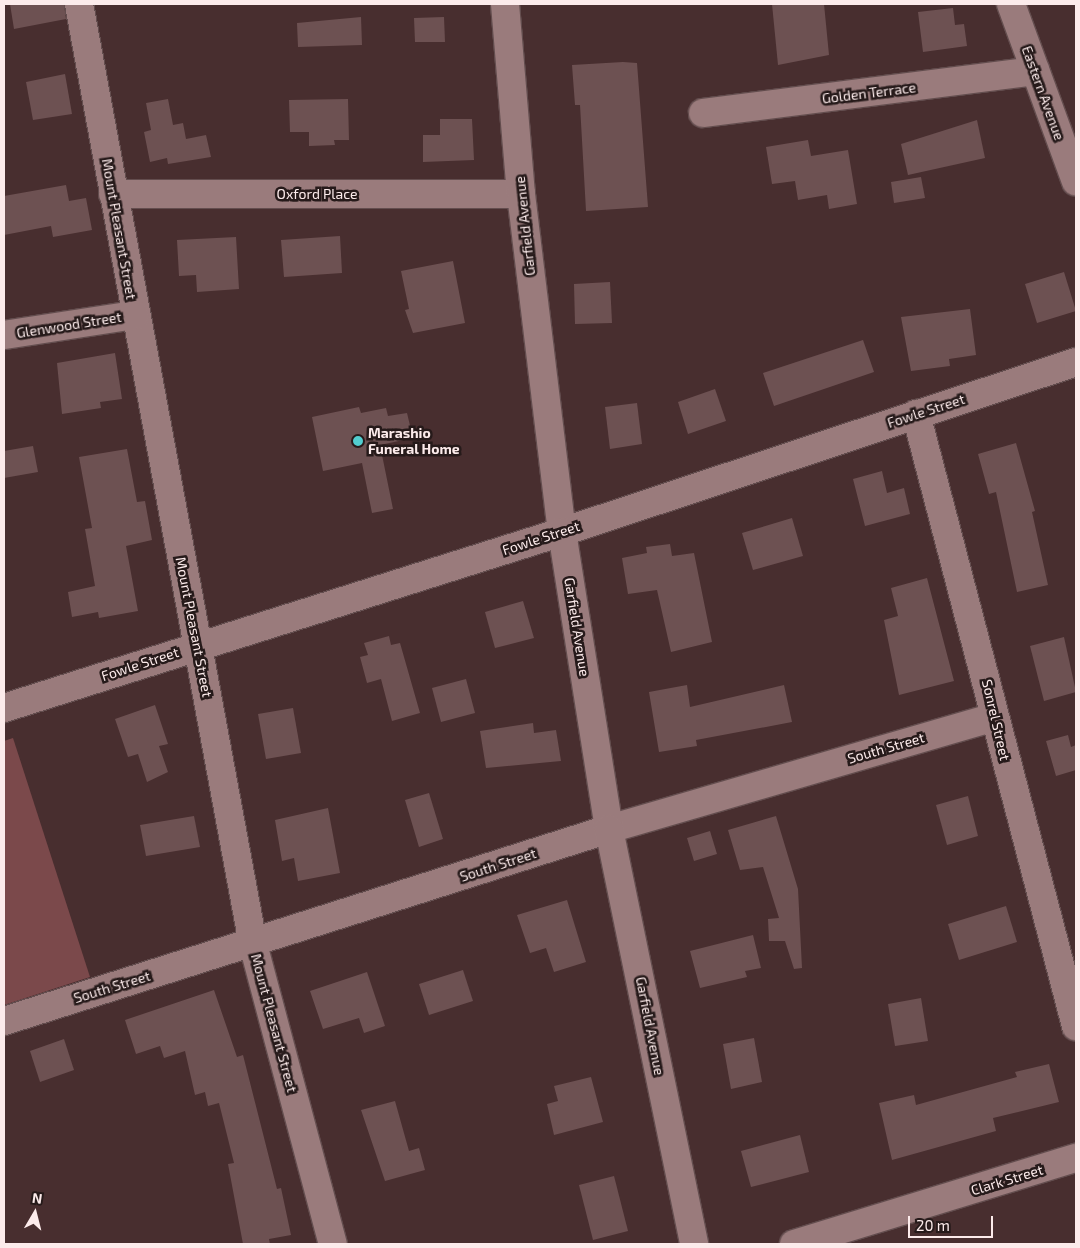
<!DOCTYPE html>
<html>
<head>
<meta charset="utf-8">
<style>
	body { margin:0 }
	#map { position:relative; width:1080px; height:1248px; overflow:hidden; background:#482e2f; font-family:"Exo 2",sans-serif }
	div>[style] { position:absolute }
	.green>* { inset:0; background:#7b494b }
	.building>* { inset:0; background:#6d5152 }
	.roads { filter:drop-shadow(1px 0 #634d4e) drop-shadow(-1px 0 #634d4e) drop-shadow(0 1px #634d4e) drop-shadow(0 -1px #634d4e) }
	.minor>* { height:28px; margin:-14px; padding:0 14px; transform-origin:14px; border-radius:14px; background:#9a7b7c }
	.tertiary>* { height:28px; margin:-14px; padding:0 14px; transform-origin:14px; border-radius:14px; background:#9a7b7c }
	.dots>* { width:14px; height:14px; translate:-50% -50%; box-sizing:border-box; border:2px solid #261a1a; border-radius:50% }
	span { translate:-50% -50%; white-space:nowrap; text-align:center; line-height:1.15; -webkit-text-stroke:5px #261a1a; paint-order:stroke }
	.street-label { font-size:14px; color:#fcebeb }
	.poi-label { font-size:14px; color:#fcebeb; font-weight:700 }
	.left { translate:0 -50%; text-align:left }
	.frame { position:absolute; inset:0; border:5px solid #fcebeb; pointer-events:none }
	.north { position:absolute; left:10px; top:1188px; width:50px; height:50px; -webkit-text-stroke:4px #261a1a; paint-order:stroke; rotate:8deg; font-size:14px; font-weight:700; line-height:20px; text-align:center; color:#fcebeb }
	.north::after { content:''; display:block; margin:auto; width:18px; height:22px; background:#fcebeb; clip-path:polygon(50% 0,100% 100%,50% 72%,0 100%) }
	.scale { position:absolute; left:908px; top:1216px; width:85px; height:22px; box-sizing:border-box; border:2px solid #fcebeb; border-top:0; padding-left:6px; font-size:15px; line-height:18px; white-space:nowrap; color:#fcebeb; -webkit-text-stroke:4px #261a1a; paint-order:stroke }
</style>
</head>
<body>
<div id="map">
	<div class="green">
		<i style="clip-path:polygon(13px 738px,90px 977px,4px 1005px,4px 741px)"></i>
	</div>
	<div class="building">
		<i style="clip-path:polygon(10px 4px,64px 4px,66px 19px,14px 29px)"></i>
		<i style="clip-path:polygon(772px 4px,824px 4px,829px 55px,778px 65px)"></i>
		<i style="clip-path:polygon(953px 8px,955px 25px,964px 24px,967px 46px,923px 52px,918px 12px)"></i>
		<i style="clip-path:polygon(361px 17px,362px 45px,298px 47px,297px 23px)"></i>
		<i style="clip-path:polygon(444px 17px,445px 42px,415px 42px,414px 18px)"></i>
		<i style="clip-path:polygon(623px 62px,637px 63px,648px 207px,586px 211px,580px 105px,575px 105px,572px 65px)"></i>
		<i style="clip-path:polygon(65px 74px,72px 114px,33px 120px,26px 82px)"></i>
		<i style="clip-path:polygon(168px 99px,173px 125px,183px 123px,186px 139px,206px 135px,211px 157px,168px 164px,167px 158px,150px 162px,144px 132px,151px 130px,146px 103px)"></i>
		<i style="clip-path:polygon(348px 99px,349px 140px,334px 140px,335px 145px,309px 146px,309px 132px,290px 132px,289px 100px)"></i>
		<i style="clip-path:polygon(440px 119px,472px 119px,474px 160px,423px 162px,423px 135px,440px 135px)"></i>
		<i style="clip-path:polygon(977px 120px,985px 158px,908px 175px,901px 144px)"></i>
		<i style="clip-path:polygon(808px 140px,811px 156px,848px 150px,857px 204px,829px 209px,827px 195px,798px 200px,795px 181px,772px 184px,766px 147px)"></i>
		<i style="clip-path:polygon(921px 177px,925px 198px,894px 203px,891px 182px)"></i>
		<i style="clip-path:polygon(66px 185px,69px 201px,86px 198px,92px 230px,53px 237px,51px 226px,4px 235px,4px 196px)"></i>
		<i style="clip-path:polygon(340px 236px,342px 273px,284px 277px,281px 240px)"></i>
		<i style="clip-path:polygon(236px 237px,239px 289px,197px 292px,196px 275px,179px 276px,177px 240px)"></i>
		<i style="clip-path:polygon(453px 261px,465px 323px,413px 333px,405px 310px,409px 309px,401px 271px)"></i>
		<i style="clip-path:polygon(1064px 272px,1076px 311px,1037px 323px,1025px 284px)"></i>
		<i style="clip-path:polygon(610px 282px,612px 323px,575px 324px,574px 284px)"></i>
		<i style="clip-path:polygon(970px 309px,976px 355px,949px 359px,950px 366px,911px 371px,901px 317px)"></i>
		<i style="clip-path:polygon(863px 340px,874px 372px,774px 406px,763px 373px)"></i>
		<i style="clip-path:polygon(115px 353px,122px 399px,100px 402px,101px 408px,62px 414px,57px 363px)"></i>
		<i style="clip-path:polygon(715px 389px,726px 421px,688px 434px,678px 402px)"></i>
		<i style="clip-path:polygon(637px 403px,642px 444px,610px 449px,605px 407px)"></i>
		<i style="clip-path:polygon(359px 407px,361px 413px,386px 408px,388px 416px,407px 413px,413px 438px,380px 445px,393px 509px,372px 513px,362px 463px,323px 471px,312px 417px)"></i>
		<i style="clip-path:polygon(1016px 443px,1035px 511px,1032px 512px,1048px 585px,1017px 592px,996px 492px,989px 494px,978px 454px)"></i>
		<i style="clip-path:polygon(33px 446px,38px 472px,4px 478px,4px 451px)"></i>
		<i style="clip-path:polygon(127px 449px,137px 502px,145px 501px,152px 540px,126px 546px,138px 611px,99px 618px,98px 612px,72px 617px,68px 592px,95px 586px,85px 529px,92px 528px,79px 457px)"></i>
		<i style="clip-path:polygon(882px 471px,887px 493px,904px 488px,910px 514px,865px 526px,853px 479px)"></i>
		<i style="clip-path:polygon(792px 518px,803px 556px,753px 570px,742px 533px)"></i>
		<i style="clip-path:polygon(670px 544px,672px 556px,694px 553px,712px 642px,671px 652px,657px 590px,628px 594px,622px 558px,647px 553px,646px 547px)"></i>
		<i style="clip-path:polygon(927px 578px,954px 681px,899px 695px,884px 620px,898px 616px,891px 588px)"></i>
		<i style="clip-path:polygon(523px 601px,534px 638px,495px 648px,485px 612px)"></i>
		<i style="clip-path:polygon(389px 636px,391px 645px,400px 643px,420px 713px,392px 721px,381px 679px,367px 683px,360px 657px,368px 655px,364px 643px)"></i>
		<i style="clip-path:polygon(1064px 637px,1076px 692px,1044px 701px,1030px 646px)"></i>
		<i style="clip-path:polygon(466px 679px,475px 713px,441px 722px,432px 688px)"></i>
		<i style="clip-path:polygon(687px 685px,690px 707px,784px 685px,792px 722px,696px 740px,697px 746px,659px 752px,649px 692px)"></i>
		<i style="clip-path:polygon(155px 705px,168px 744px,159px 746px,168px 772px,147px 782px,138px 754px,128px 757px,115px 719px)"></i>
		<i style="clip-path:polygon(293px 708px,301px 753px,266px 759px,258px 714px)"></i>
		<i style="clip-path:polygon(533px 723px,534px 733px,556px 730px,561px 761px,486px 768px,480px 731px)"></i>
		<i style="clip-path:polygon(1068px 735px,1071px 747px,1076px 745px,1076px 770px,1056px 776px,1046px 741px)"></i>
		<i style="clip-path:polygon(429px 793px,443px 839px,419px 847px,405px 800px)"></i>
		<i style="clip-path:polygon(968px 796px,978px 836px,947px 845px,936px 805px)"></i>
		<i style="clip-path:polygon(328px 808px,340px 873px,298px 881px,294px 858px,282px 861px,275px 820px)"></i>
		<i style="clip-path:polygon(194px 816px,200px 847px,146px 856px,140px 825px)"></i>
		<i style="clip-path:polygon(776px 816px,798px 889px,802px 968px,794px 969px,785px 941px,769px 941px,768px 919px,779px 918px,763px 867px,740px 870px,728px 830px)"></i>
		<i style="clip-path:polygon(710px 831px,717px 854px,694px 861px,687px 838px)"></i>
		<i style="clip-path:polygon(567px 900px,586px 962px,554px 972px,546px 948px,530px 953px,517px 915px)"></i>
		<i style="clip-path:polygon(1006px 906px,1017px 942px,959px 960px,948px 924px)"></i>
		<i style="clip-path:polygon(753px 935px,761px 968px,745px 971px,747px 977px,700px 988px,690px 951px)"></i>
		<i style="clip-path:polygon(463px 970px,473px 1001px,429px 1015px,419px 984px)"></i>
		<i style="clip-path:polygon(367px 972px,385px 1026px,364px 1033px,359px 1018px,323px 1029px,310px 991px)"></i>
		<i style="clip-path:polygon(214px 990px,237px 1057px,243px 1055px,277px 1189px,281px 1188px,291px 1235px,269px 1239px,270px 1244px,243px 1244px,228px 1164px,234px 1163px,219px 1103px,208px 1106px,205px 1092px,195px 1095px,185px 1051px,164px 1058px,160px 1046px,136px 1054px,125px 1020px)"></i>
		<i style="clip-path:polygon(921px 998px,928px 1041px,895px 1046px,888px 1004px)"></i>
		<i style="clip-path:polygon(754px 1038px,762px 1082px,731px 1089px,723px 1044px)"></i>
		<i style="clip-path:polygon(64px 1039px,74px 1070px,40px 1082px,30px 1051px)"></i>
		<i style="clip-path:polygon(1049px 1064px,1059px 1102px,993px 1118px,996px 1131px,892px 1160px,879px 1103px,914px 1095px,916px 1105px,1017px 1077px,1015px 1072px)"></i>
		<i style="clip-path:polygon(591px 1077px,603px 1122px,554px 1135px,547px 1104px,558px 1101px,554px 1086px)"></i>
		<i style="clip-path:polygon(395px 1101px,409px 1151px,419px 1148px,425px 1170px,385px 1181px,361px 1110px)"></i>
		<i style="clip-path:polygon(800px 1135px,809px 1172px,751px 1187px,741px 1151px)"></i>
		<i style="clip-path:polygon(614px 1176px,628px 1231px,593px 1240px,579px 1185px)"></i>
	</div>
	<div class="roads">
		<div class="minor">
			<i style="left:79px;top:4px;width:956px;rotate:79.51deg"></i>
			<i style="left:253px;top:944px;width:310px;rotate:75.1deg"></i>
			<i style="left:1011px;top:4px;width:189px;rotate:69.9deg"></i>
			<i style="left:703px;top:113px;width:335px;rotate:-7.2deg"></i>
			<i style="left:113px;top:194px;width:408px"></i>
			<i style="left:4px;top:335px;width:132px;rotate:-8.7deg"></i>
			<i style="left:916px;top:414px;width:633px;rotate:75.35deg"></i>
			<i style="left:4px;top:708px;width:585px;rotate:-17.51deg"></i>
			<i style="left:562px;top:532px;width:541px;rotate:-18.3deg"></i>
			<i style="left:4px;top:1021px;width:635px;rotate:-17.61deg"></i>
			<i style="left:609px;top:829px;width:401px;rotate:-16.2deg"></i>
			<i style="left:794px;top:1244px;width:295px;rotate:-17deg"></i>
		</div>
		<div class="tertiary">
			<i style="left:505px;top:4px;width:191px;rotate:85.2deg"></i>
			<i style="left:521px;top:194px;width:340px;rotate:83.1deg"></i>
			<i style="left:562px;top:532px;width:301px;rotate:81deg"></i>
			<i style="left:609px;top:829px;width:424px;rotate:78.4deg"></i>
		</div>
	</div>
	<div class="dots">
		<i style="left:358px;top:441px;background:#52cdcf"></i>
	</div>
	<div class="street-label">
		<span style="left:869px;top:93px;rotate:-7deg">Golden Terrace</span>
		<span style="left:1043px;top:93px;rotate:70deg">Eastern Avenue</span>
		<span style="left:317px;top:194px">Oxford Place</span>
		<span style="left:525px;top:226px;rotate:-96deg">Garfield Avenue</span>
		<span style="left:119px;top:229px;rotate:80deg">Mount Pleasant Street</span>
		<span style="left:69px;top:325px;rotate:-9deg">Glenwood Street</span>
		<span style="left:926px;top:411px;rotate:-18deg">Fowle Street</span>
		<span style="left:541px;top:538px;rotate:-18deg">Fowle Street</span>
		<span style="left:194px;top:627px;rotate:79deg">Mount Pleasant Street</span>
		<span style="left:577px;top:627px;rotate:81deg">Garfield Avenue</span>
		<span style="left:140px;top:664px;rotate:-18deg">Fowle Street</span>
		<span style="left:996px;top:720px;rotate:77deg">Sonrel Street</span>
		<span style="left:886px;top:748px;rotate:-16deg">South Street</span>
		<span style="left:498px;top:865px;rotate:-18deg">South Street</span>
		<span style="left:112px;top:987px;rotate:-17deg">South Street</span>
		<span style="left:274px;top:1023px;rotate:75deg">Mount Pleasant Street</span>
		<span style="left:650px;top:1026px;rotate:79deg">Garfield Avenue</span>
		<span style="left:1007px;top:1180px;rotate:-17deg">Clark Street</span>
	</div>
	<div class="poi-label">
		<span class="left" style="left:368px;top:441px">Marashio<br>Funeral Home</span>
	</div>
	<div class="frame"></div>
	<div class="north">N</div>
	<div class="scale">20 m</div>
</div>
</body>
</html>
